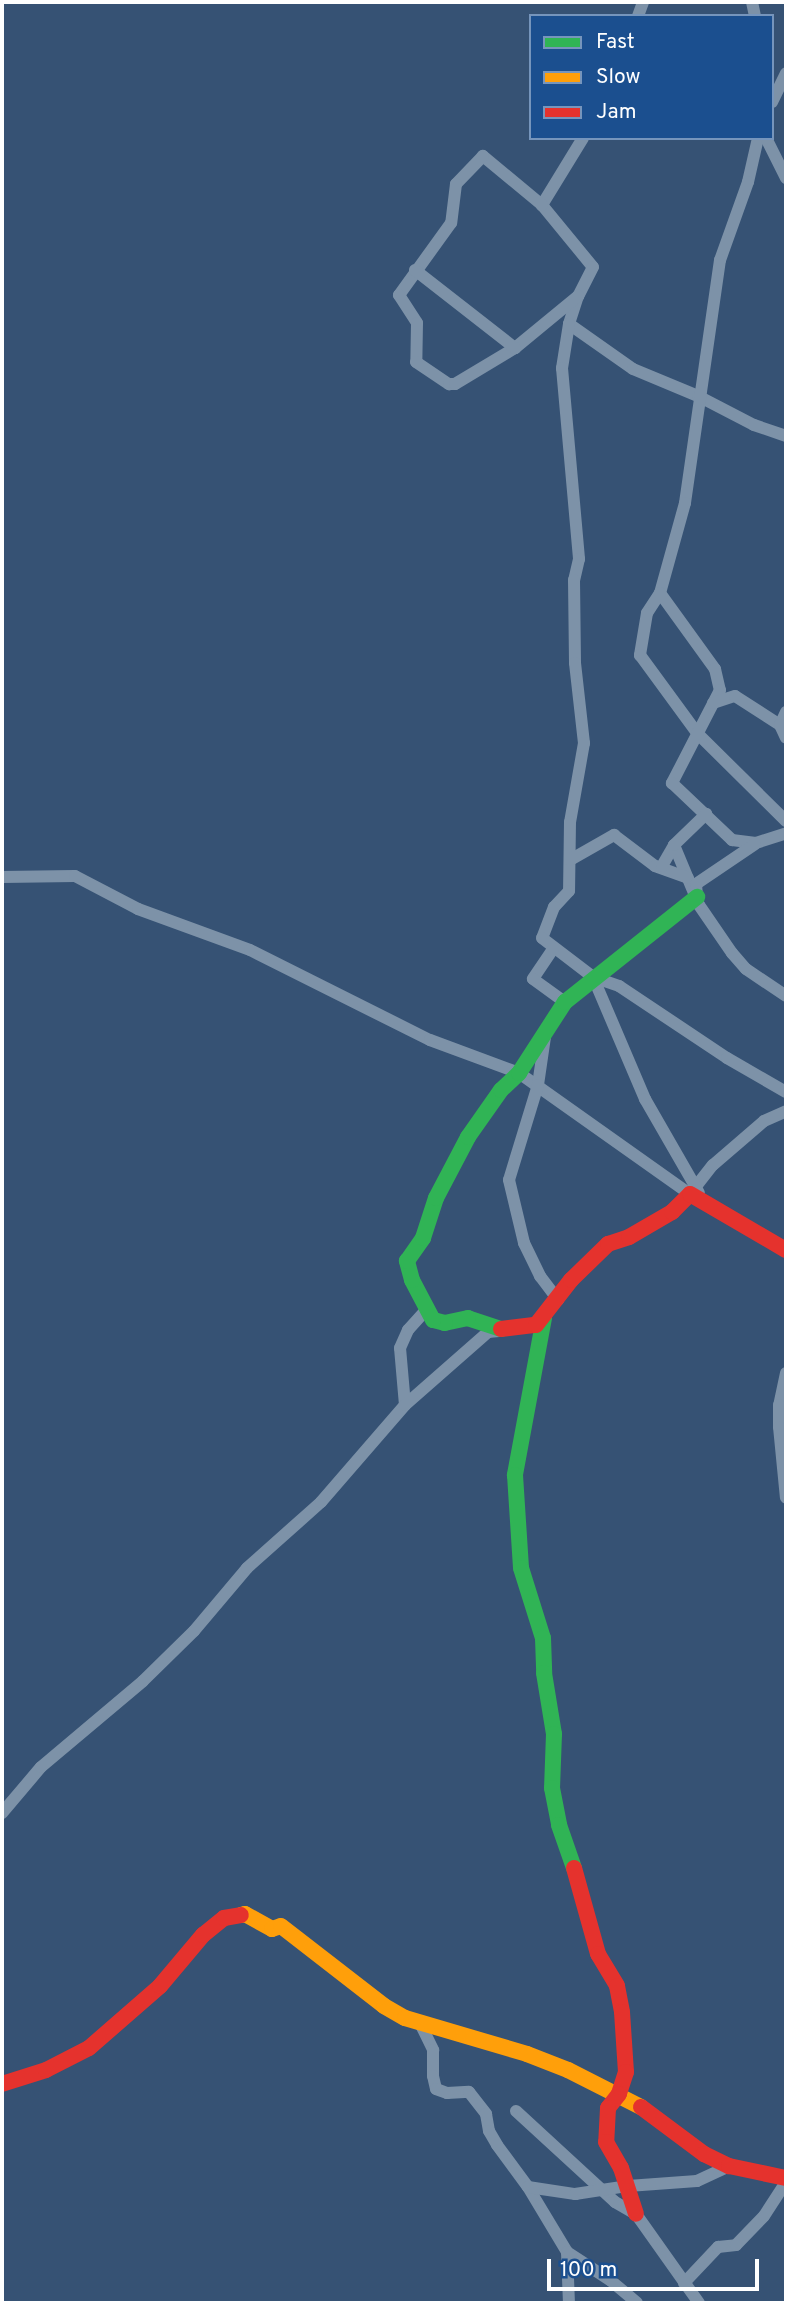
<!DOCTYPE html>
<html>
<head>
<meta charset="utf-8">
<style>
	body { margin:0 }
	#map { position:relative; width:788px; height:2305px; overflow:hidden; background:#365274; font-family:Overpass,sans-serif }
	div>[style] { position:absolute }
	.street>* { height:12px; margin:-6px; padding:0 6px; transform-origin:6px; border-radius:6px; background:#7d92a8 }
	.fast>* { height:16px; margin:-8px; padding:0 8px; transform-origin:8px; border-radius:8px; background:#30b455 }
	.slow>* { height:16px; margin:-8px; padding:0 8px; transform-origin:8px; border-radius:8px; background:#ff9f0a }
	.jam>* { height:16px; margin:-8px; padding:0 8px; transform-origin:8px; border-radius:8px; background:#e5322d }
	span { translate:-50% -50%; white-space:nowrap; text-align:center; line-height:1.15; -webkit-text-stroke:5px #1b4f8f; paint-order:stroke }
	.frame { position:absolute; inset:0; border:4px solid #fff; pointer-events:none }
	.legend { position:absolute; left:529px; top:14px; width:245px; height:126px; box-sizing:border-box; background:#1b4f8f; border:2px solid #7695bc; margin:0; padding:9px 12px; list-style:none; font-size:21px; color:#fff }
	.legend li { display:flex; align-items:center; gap:14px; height:35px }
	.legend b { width:35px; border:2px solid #7695bc }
	.scale { position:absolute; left:547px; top:2259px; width:212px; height:32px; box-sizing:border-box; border:4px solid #fff; border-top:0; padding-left:9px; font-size:21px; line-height:24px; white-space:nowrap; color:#fff; -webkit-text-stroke:5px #1b4f8f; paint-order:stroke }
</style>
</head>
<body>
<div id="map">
	<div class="street">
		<i style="left:752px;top:2px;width:14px;rotate:78deg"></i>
		<i style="left:638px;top:16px;width:15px;rotate:-70deg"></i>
		<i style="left:772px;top:102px;width:32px;rotate:-64deg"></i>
		<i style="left:583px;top:138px;width:79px;rotate:121.5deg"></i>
		<i style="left:542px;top:205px;width:80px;rotate:50.6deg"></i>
		<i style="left:593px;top:267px;width:33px;rotate:117deg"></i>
		<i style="left:578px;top:296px;width:29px;rotate:108deg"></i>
		<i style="left:569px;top:324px;width:78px;rotate:35.1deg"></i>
		<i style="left:633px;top:369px;width:70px;rotate:22.6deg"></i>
		<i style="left:698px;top:396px;width:63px;rotate:27.4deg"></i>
		<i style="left:754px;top:425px;width:34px;rotate:19deg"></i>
		<i style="left:758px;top:138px;width:45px;rotate:102.8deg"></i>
		<i style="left:748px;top:182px;width:83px;rotate:109.7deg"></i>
		<i style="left:720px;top:260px;width:246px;rotate:98.2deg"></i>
		<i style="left:685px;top:503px;width:93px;rotate:105.5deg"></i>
		<i style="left:660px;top:593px;width:24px;rotate:123deg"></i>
		<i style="left:647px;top:613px;width:43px;rotate:99.5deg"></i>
		<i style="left:640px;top:655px;width:97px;rotate:53.8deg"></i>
		<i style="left:697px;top:733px;width:125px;rotate:44.7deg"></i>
		<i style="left:766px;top:138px;width:45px;rotate:63.4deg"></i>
		<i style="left:542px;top:205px;width:77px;rotate:-140.3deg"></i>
		<i style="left:483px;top:156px;width:39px;rotate:134deg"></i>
		<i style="left:456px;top:184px;width:39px;rotate:97deg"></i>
		<i style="left:451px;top:223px;width:89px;rotate:125.8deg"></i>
		<i style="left:399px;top:295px;width:33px;rotate:57deg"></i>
		<i style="left:417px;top:323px;width:39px;rotate:91deg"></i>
		<i style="left:416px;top:362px;width:40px;rotate:34deg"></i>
		<i style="left:449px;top:384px;width:6px"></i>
		<i style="left:455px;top:384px;width:70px;rotate:-31deg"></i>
		<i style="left:515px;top:348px;width:82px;rotate:-39.5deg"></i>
		<i style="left:415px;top:270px;width:127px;rotate:38deg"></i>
		<i style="left:569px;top:324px;width:45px;rotate:99deg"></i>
		<i style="left:562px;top:368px;width:192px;rotate:84.9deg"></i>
		<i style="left:579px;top:559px;width:22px;rotate:103deg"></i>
		<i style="left:574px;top:580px;width:83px;rotate:89.3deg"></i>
		<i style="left:575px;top:663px;width:81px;rotate:83.6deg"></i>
		<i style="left:584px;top:743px;width:80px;rotate:100deg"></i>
		<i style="left:570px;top:822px;width:69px;rotate:90.8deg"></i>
		<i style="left:569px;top:891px;width:22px;rotate:133deg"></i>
		<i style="left:554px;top:907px;width:33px;rotate:111deg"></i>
		<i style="left:542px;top:938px;width:64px;rotate:37.4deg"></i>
		<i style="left:593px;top:977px;width:28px;rotate:19deg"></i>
		<i style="left:619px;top:986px;width:130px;rotate:33.7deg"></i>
		<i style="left:727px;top:1058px;width:68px;rotate:30deg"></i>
		<i style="left:660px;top:593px;width:94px;rotate:54.1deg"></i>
		<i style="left:715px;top:669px;width:22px;rotate:77deg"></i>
		<i style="left:720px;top:690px;width:105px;rotate:117.3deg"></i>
		<i style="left:672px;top:783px;width:83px;rotate:43.5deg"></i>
		<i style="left:732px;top:840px;width:24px;rotate:7deg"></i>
		<i style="left:756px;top:843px;width:32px;rotate:-18deg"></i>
		<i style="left:713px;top:703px;width:23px;rotate:-18deg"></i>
		<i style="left:735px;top:696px;width:54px;rotate:32.8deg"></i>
		<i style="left:786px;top:712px;width:14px;rotate:115deg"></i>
		<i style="left:780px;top:725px;width:14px;rotate:65deg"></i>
		<i style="left:674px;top:845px;width:65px;rotate:67.4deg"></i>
		<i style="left:699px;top:905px;width:58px;rotate:55.5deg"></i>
		<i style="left:732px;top:953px;width:21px;rotate:49deg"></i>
		<i style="left:746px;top:969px;width:48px;rotate:34deg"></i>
		<i style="left:570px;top:860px;width:51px;rotate:-29.6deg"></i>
		<i style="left:614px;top:835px;width:51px;rotate:37.1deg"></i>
		<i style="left:655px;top:866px;width:35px;rotate:20deg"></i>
		<i style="left:662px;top:866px;width:24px;rotate:-60deg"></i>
		<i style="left:674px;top:845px;width:45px;rotate:-44.1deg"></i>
		<i style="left:2px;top:877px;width:73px;rotate:-0.8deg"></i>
		<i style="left:75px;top:876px;width:71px;rotate:27.6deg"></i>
		<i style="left:138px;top:909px;width:119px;rotate:20.1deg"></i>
		<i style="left:250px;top:950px;width:201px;rotate:26.6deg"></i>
		<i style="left:430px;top:1040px;width:95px;rotate:20.3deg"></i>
		<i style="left:519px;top:1073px;width:209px;rotate:35.3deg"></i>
		<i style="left:690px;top:1194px;width:37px;rotate:-52deg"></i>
		<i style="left:713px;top:1165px;width:67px;rotate:-40.8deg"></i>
		<i style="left:764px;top:1121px;width:24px;rotate:-24deg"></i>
		<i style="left:697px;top:896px;width:12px;rotate:-95deg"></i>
		<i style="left:696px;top:884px;width:71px;rotate:-34.1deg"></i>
		<i style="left:553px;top:949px;width:36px;rotate:124deg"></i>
		<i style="left:533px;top:979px;width:39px;rotate:36deg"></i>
		<i style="left:593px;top:977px;width:133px;rotate:66.9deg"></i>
		<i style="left:645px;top:1099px;width:108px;rotate:60.1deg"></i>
		<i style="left:545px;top:1037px;width:49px;rotate:98.3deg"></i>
		<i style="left:538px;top:1085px;width:99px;rotate:107deg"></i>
		<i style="left:509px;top:1180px;width:65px;rotate:76.6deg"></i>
		<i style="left:524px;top:1243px;width:37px;rotate:64deg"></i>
		<i style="left:540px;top:1276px;width:30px;rotate:53deg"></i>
		<i style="left:786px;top:1373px;width:33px;rotate:102deg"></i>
		<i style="left:779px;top:1405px;width:22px;rotate:90deg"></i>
		<i style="left:779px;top:1427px;width:71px;rotate:84.4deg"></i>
		<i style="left:405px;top:1405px;width:57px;rotate:-95deg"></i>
		<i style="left:400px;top:1348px;width:20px;rotate:-66deg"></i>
		<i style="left:408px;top:1330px;width:27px;rotate:-48deg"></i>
		<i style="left:2px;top:1813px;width:60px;rotate:-49.7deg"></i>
		<i style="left:41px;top:1767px;width:133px;rotate:-40.1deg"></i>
		<i style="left:143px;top:1681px;width:71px;rotate:-44.4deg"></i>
		<i style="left:194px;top:1631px;width:82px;rotate:-49.9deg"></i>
		<i style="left:247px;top:1568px;width:99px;rotate:-41.7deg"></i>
		<i style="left:321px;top:1502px;width:128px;rotate:-49.1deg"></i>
		<i style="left:405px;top:1405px;width:111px;rotate:-41.3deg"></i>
		<i style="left:488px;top:1332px;width:11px;rotate:-5deg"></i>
		<i style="left:421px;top:2025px;width:28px;rotate:64deg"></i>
		<i style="left:433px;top:2050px;width:26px;rotate:90deg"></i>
		<i style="left:433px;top:2076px;width:13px;rotate:77deg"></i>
		<i style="left:436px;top:2089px;width:12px;rotate:20deg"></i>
		<i style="left:447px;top:2093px;width:22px;rotate:-3deg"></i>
		<i style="left:469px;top:2092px;width:28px;rotate:52deg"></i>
		<i style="left:486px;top:2114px;width:17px;rotate:80deg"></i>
		<i style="left:489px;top:2131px;width:16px;rotate:60deg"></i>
		<i style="left:497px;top:2145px;width:52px;rotate:53.6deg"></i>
		<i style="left:528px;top:2187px;width:76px;rotate:59deg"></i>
		<i style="left:567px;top:2252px;width:51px;rotate:87.8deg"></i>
		<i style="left:516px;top:2111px;width:134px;rotate:42.6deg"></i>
		<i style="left:615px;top:2202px;width:24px;rotate:30deg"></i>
		<i style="left:636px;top:2214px;width:109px;rotate:54.7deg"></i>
		<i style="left:528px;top:2187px;width:48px;rotate:8.5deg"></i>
		<i style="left:575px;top:2194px;width:54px;rotate:-8.6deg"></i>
		<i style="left:628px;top:2186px;width:69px;rotate:-4.1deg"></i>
		<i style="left:697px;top:2181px;width:35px;rotate:-25deg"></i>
		<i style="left:567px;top:2252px;width:51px;rotate:33.1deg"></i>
		<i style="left:610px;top:2280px;width:35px;rotate:40deg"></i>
		<i style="left:684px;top:2283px;width:50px;rotate:-46.6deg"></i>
		<i style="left:718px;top:2247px;width:18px;rotate:-6deg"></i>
		<i style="left:736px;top:2245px;width:40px;rotate:-46deg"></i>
		<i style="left:764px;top:2216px;width:40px;rotate:-57.1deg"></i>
	</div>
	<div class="fast">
		<i style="left:544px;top:1318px;width:160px;rotate:100.5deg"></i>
		<i style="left:515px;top:1475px;width:93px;rotate:86.3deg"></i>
		<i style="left:521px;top:1568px;width:73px;rotate:72.6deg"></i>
		<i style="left:543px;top:1638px;width:35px;rotate:88deg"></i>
		<i style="left:544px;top:1673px;width:62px;rotate:80.7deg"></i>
		<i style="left:554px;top:1734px;width:54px;rotate:92.1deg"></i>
		<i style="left:552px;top:1788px;width:38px;rotate:79deg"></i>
		<i style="left:559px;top:1825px;width:46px;rotate:70.8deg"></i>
		<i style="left:501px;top:1329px;width:35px;rotate:-162deg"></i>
		<i style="left:468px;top:1318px;width:24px;rotate:168deg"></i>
		<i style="left:445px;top:1323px;width:12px;rotate:-166deg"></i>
		<i style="left:433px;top:1320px;width:45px;rotate:-117.7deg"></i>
		<i style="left:412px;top:1280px;width:20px;rotate:-105deg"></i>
		<i style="left:407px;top:1261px;width:28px;rotate:-55deg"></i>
		<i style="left:423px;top:1238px;width:42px;rotate:-72deg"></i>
		<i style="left:436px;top:1198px;width:69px;rotate:-62.3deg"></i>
		<i style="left:468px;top:1137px;width:57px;rotate:-54.9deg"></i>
		<i style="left:501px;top:1090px;width:25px;rotate:-43deg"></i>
		<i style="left:519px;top:1073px;width:85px;rotate:-57.1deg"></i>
		<i style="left:565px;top:1002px;width:169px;rotate:-38.5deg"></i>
	</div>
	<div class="slow">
		<i style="left:241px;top:1915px;width:4px;rotate:-14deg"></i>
		<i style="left:245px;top:1914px;width:31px;rotate:29deg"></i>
		<i style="left:272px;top:1929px;width:9px;rotate:-18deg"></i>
		<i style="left:281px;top:1926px;width:130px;rotate:37.8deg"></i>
		<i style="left:384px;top:2006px;width:24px;rotate:30deg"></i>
		<i style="left:405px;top:2018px;width:127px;rotate:16.4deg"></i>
		<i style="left:527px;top:2054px;width:44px;rotate:21.3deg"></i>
		<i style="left:568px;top:2070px;width:82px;rotate:26.9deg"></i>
	</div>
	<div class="jam">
		<i style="left:501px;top:1329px;width:35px;rotate:-7deg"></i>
		<i style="left:536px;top:1325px;width:57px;rotate:-52.1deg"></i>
		<i style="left:571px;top:1280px;width:52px;rotate:-44.2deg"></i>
		<i style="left:608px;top:1244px;width:22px;rotate:-18deg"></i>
		<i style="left:629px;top:1237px;width:50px;rotate:-30.2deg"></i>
		<i style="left:672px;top:1212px;width:25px;rotate:-45deg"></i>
		<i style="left:690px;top:1194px;width:111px;rotate:30.3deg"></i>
		<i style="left:574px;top:1868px;width:89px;rotate:74.4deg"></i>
		<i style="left:598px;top:1954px;width:37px;rotate:59deg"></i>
		<i style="left:617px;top:1986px;width:26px;rotate:79deg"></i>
		<i style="left:622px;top:2012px;width:60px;rotate:86.2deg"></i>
		<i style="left:626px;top:2072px;width:23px;rotate:108deg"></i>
		<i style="left:619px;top:2094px;width:18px;rotate:128deg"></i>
		<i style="left:608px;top:2108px;width:34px;rotate:93deg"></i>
		<i style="left:606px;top:2142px;width:30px;rotate:60deg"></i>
		<i style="left:621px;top:2168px;width:48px;rotate:71.9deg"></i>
		<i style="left:2px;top:2084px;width:46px;rotate:-17.7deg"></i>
		<i style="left:46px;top:2070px;width:48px;rotate:-27.1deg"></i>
		<i style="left:89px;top:2048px;width:94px;rotate:-41.1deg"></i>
		<i style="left:160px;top:1986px;width:67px;rotate:-49.9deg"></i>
		<i style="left:203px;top:1935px;width:27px;rotate:-39deg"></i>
		<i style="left:224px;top:1918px;width:17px;rotate:-10deg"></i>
		<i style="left:641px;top:2107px;width:79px;rotate:36.7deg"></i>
		<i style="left:704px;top:2154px;width:28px;rotate:26deg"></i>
		<i style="left:729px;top:2166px;width:58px;rotate:11.9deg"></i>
	</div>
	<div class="frame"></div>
	<ul class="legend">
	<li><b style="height:9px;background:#30b455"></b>Fast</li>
	<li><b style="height:9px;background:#ff9f0a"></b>Slow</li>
	<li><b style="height:9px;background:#e5322d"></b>Jam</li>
	</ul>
	<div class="scale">100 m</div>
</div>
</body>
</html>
